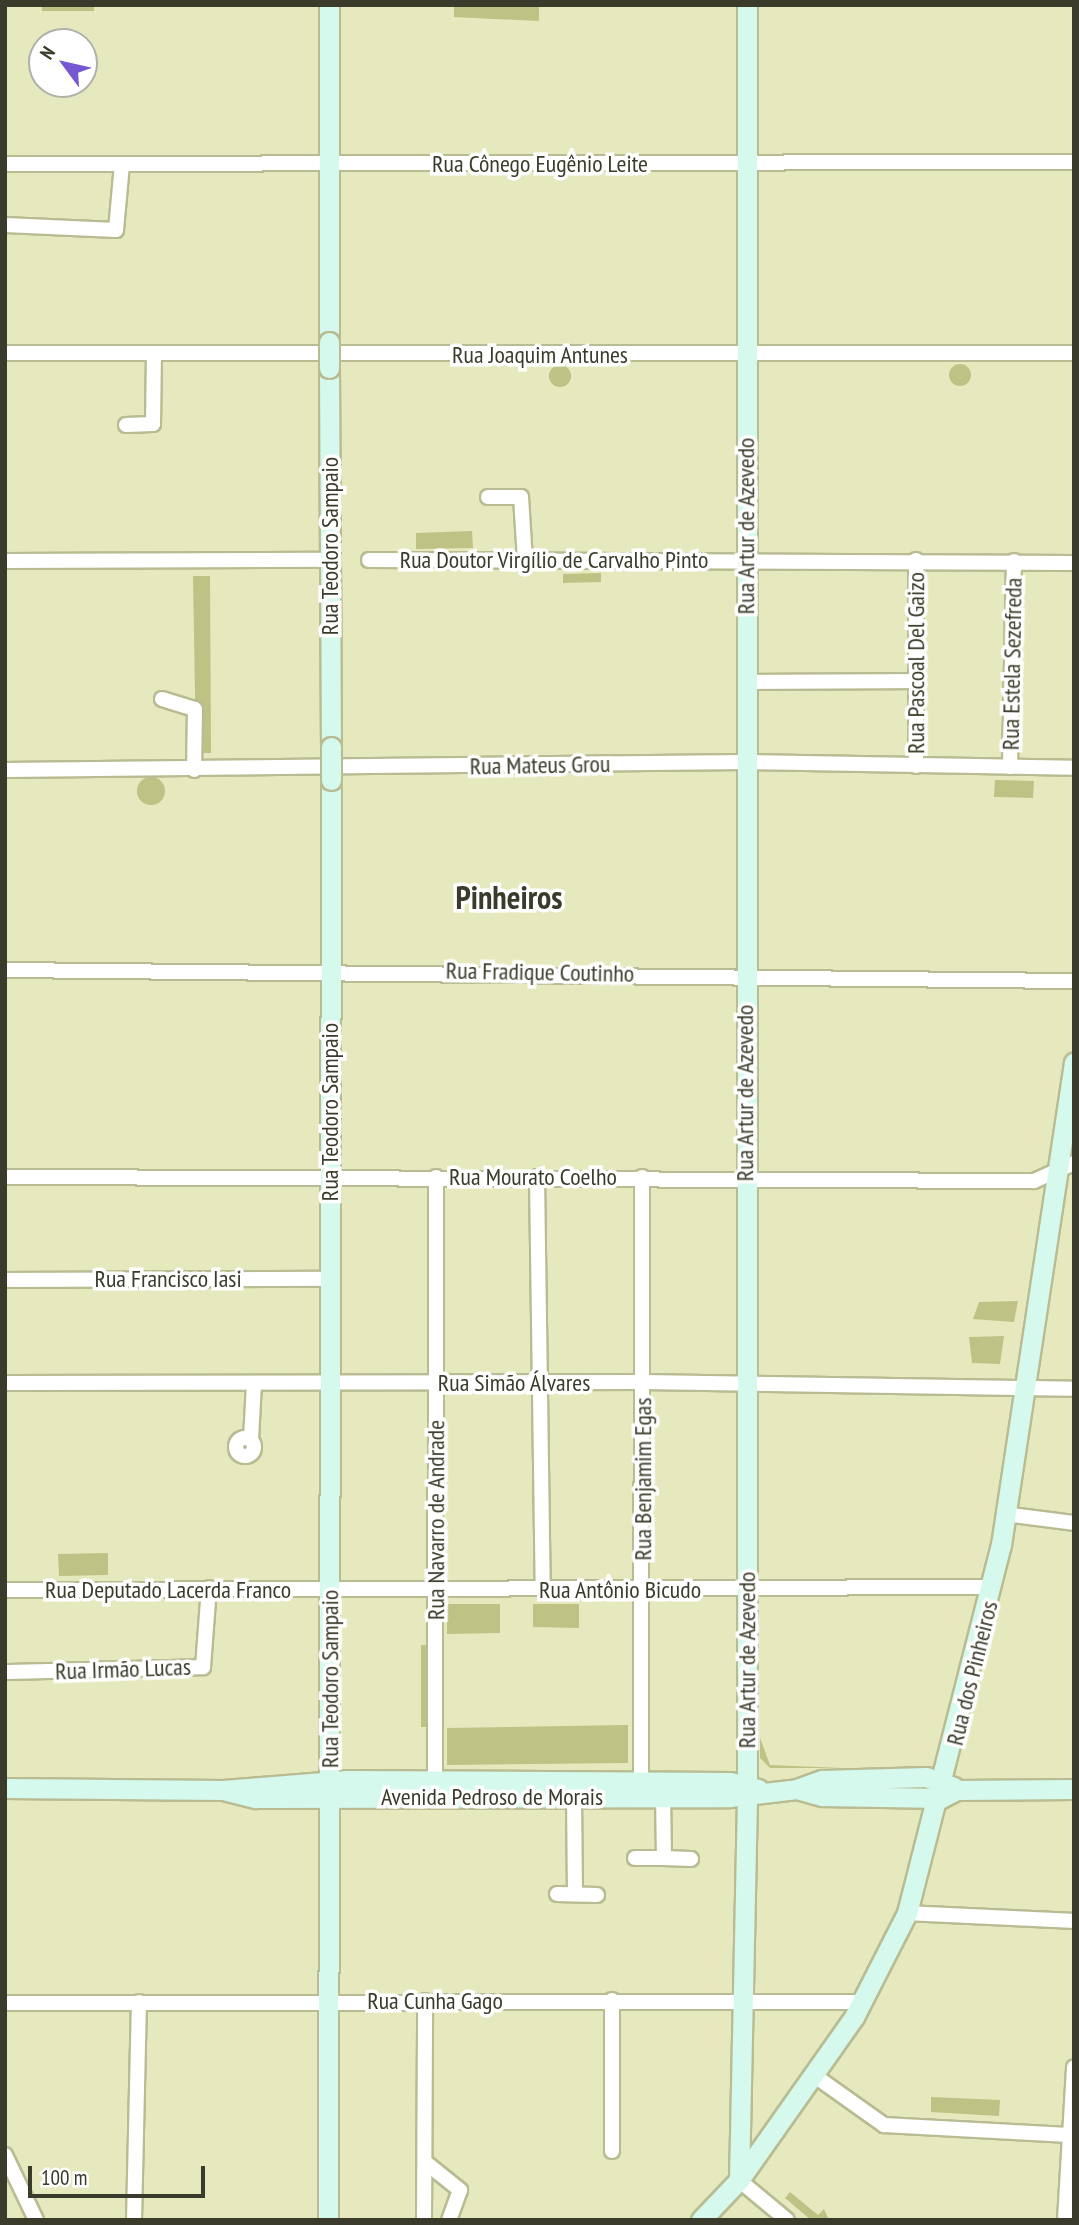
<!DOCTYPE html>
<html>
<head>
<meta charset="utf-8">
<style>
	body { margin:0 }
	#map { position:relative; width:1079px; height:2225px; overflow:hidden; background:#e6e9be; font-family:"PT Sans Narrow",sans-serif }
	div>[style] { position:absolute }
	.green>* { inset:0; background:#bec285 }
	.round { border-radius:50% }
	.roads { filter:drop-shadow(2px 0 #b9bc92) drop-shadow(-2px 0 #b9bc92) drop-shadow(0 2px #b9bc92) drop-shadow(0 -2px #b9bc92) }
	.street>* { height:14px; margin:-7px; padding:0 7px; transform-origin:7px; border-radius:7px; background:#fff }
	.street>.ring { margin:-7px; padding:0; box-sizing:content-box; background:none; border:14px solid #fff; border-radius:50% }
	.secondary>* { height:19px; margin:-9.5px; padding:0 9.5px; transform-origin:9.5px; border-radius:9.5px; background:#d6f9ee }
	.bridges { filter:drop-shadow(2px 0 #b9bc92) drop-shadow(-2px 0 #b9bc92) drop-shadow(0 2px #b9bc92) drop-shadow(0 -2px #b9bc92) }
	.secondary-bridge>* { height:19px; margin:-9.5px; padding:0 9.5px; transform-origin:9.5px; border-radius:9.5px; background:#d6f9ee }
	span { translate:-50% -50%; white-space:nowrap; text-align:center; line-height:1.15; -webkit-text-stroke:7px #fff; paint-order:stroke }
	.street-label { font-size:24px; color:#3a3b2a }
	.district-label { font-size:32px; color:#3a3b2a; font-weight:700 }
	.frame { position:absolute; inset:0; border:7px solid #3a3b2a; pointer-events:none }
	.north { position:absolute; left:28px; top:28px; width:70px; height:70px; box-sizing:border-box; background:#fff; border:2px solid #b0b1aa; border-radius:50%; rotate:303deg; font-size:19px; font-weight:700; line-height:28px; text-align:center; color:#3a3b2a }
	.north::after { content:''; display:block; margin:auto; width:24px; height:32px; background:#7658d2; clip-path:polygon(50% 0,100% 100%,50% 72%,0 100%) }
	.scale { position:absolute; left:28px; top:2166px; width:177px; height:32px; box-sizing:border-box; border:4px solid #3a3b2a; border-top:0; padding-left:9px; font-size:21px; line-height:24px; white-space:nowrap; color:#3a3b2a; -webkit-text-stroke:5px #fff; paint-order:stroke }
</style>
</head>
<body>
<div id="map">
	<div class="green">
		<i style="clip-path:polygon(42px 5px,94px 5px,94px 11px,42px 11px)"></i>
		<i style="clip-path:polygon(454px 5px,539px 5px,539px 21px,454px 17px)"></i>
		<i class="round" style="left:949px;top:364px;width:22px;height:22px"></i>
		<i class="round" style="left:549px;top:365px;width:22px;height:22px"></i>
		<i style="clip-path:polygon(472px 531px,473px 548px,416px 549px,416px 533px)"></i>
		<i style="clip-path:polygon(601px 573px,601px 582px,563px 583px,563px 574px)"></i>
		<i style="clip-path:polygon(193px 576px,210px 576px,211px 753px,196px 753px)"></i>
		<i class="round" style="left:137px;top:777px;width:28px;height:28px"></i>
		<i style="clip-path:polygon(995px 780px,1034px 781px,1033px 798px,994px 797px)"></i>
		<i style="clip-path:polygon(1018px 1301px,1014px 1322px,973px 1319px,979px 1302px)"></i>
		<i style="clip-path:polygon(1004px 1336px,1000px 1364px,972px 1363px,969px 1337px)"></i>
		<i style="clip-path:polygon(108px 1553px,108px 1575px,59px 1576px,58px 1554px)"></i>
		<i style="clip-path:polygon(447px 1604px,500px 1604px,500px 1633px,447px 1634px)"></i>
		<i style="clip-path:polygon(533px 1604px,579px 1604px,579px 1628px,533px 1627px)"></i>
		<i style="clip-path:polygon(421px 1645px,426px 1645px,426px 1727px,421px 1727px)"></i>
		<i style="clip-path:polygon(628px 1725px,628px 1763px,447px 1765px,447px 1728px)"></i>
		<i style="clip-path:polygon(760px 1738px,770px 1765px,842px 1768px,770px 1768px,760px 1758px)"></i>
		<i style="clip-path:polygon(931px 2097px,1000px 2100px,999px 2116px,931px 2112px)"></i>
		<i style="clip-path:polygon(790px 2192px,818px 2215px,824px 2209px,829px 2220px,811px 2220px,785px 2198px)"></i>
	</div>
	<div class="roads">
		<div class="street">
			<i style="left:5px;top:164px;width:1069px;rotate:-0.11deg"></i>
			<i style="left:5px;top:225px;width:111px;rotate:2.6deg"></i>
			<i style="left:116px;top:230px;width:66px;rotate:-84.8deg"></i>
			<i style="left:5px;top:353px;width:1069px"></i>
			<i style="left:126px;top:425px;width:27px;rotate:-2deg"></i>
			<i style="left:153px;top:424px;width:70px;rotate:-89.2deg"></i>
			<i style="left:488px;top:497px;width:33px"></i>
			<i style="left:521px;top:497px;width:64px;rotate:86.4deg"></i>
			<i style="left:369px;top:560px;width:705px;rotate:0.24deg"></i>
			<i style="left:5px;top:561px;width:325px;rotate:-0.2deg"></i>
			<i style="left:746px;top:682px;width:171px;rotate:-0.3deg"></i>
			<i style="left:162px;top:699px;width:34px;rotate:17deg"></i>
			<i style="left:195px;top:709px;width:61px;rotate:90.9deg"></i>
			<i style="left:916px;top:766px;width:206px;rotate:-90deg"></i>
			<i style="left:1010px;top:767px;width:206px;rotate:-88.9deg"></i>
			<i style="left:5px;top:770px;width:741px;rotate:-0.62deg"></i>
			<i style="left:746px;top:762px;width:328px;rotate:1deg"></i>
			<i style="left:5px;top:970px;width:1069px;rotate:0.59deg"></i>
			<i style="left:5px;top:1177px;width:1029px;rotate:0.22deg"></i>
			<i style="left:1034px;top:1181px;width:44px;rotate:-24.2deg"></i>
			<i style="left:537px;top:1177px;width:412px;rotate:89.2deg"></i>
			<i style="left:5px;top:1280px;width:325px;rotate:-0.2deg"></i>
			<i style="left:5px;top:1383px;width:638px;rotate:-0.09deg"></i>
			<i style="left:643px;top:1382px;width:431px;rotate:0.9deg"></i>
			<i class="ring" style="left:236px;top:1438px;width:4px;height:4px"></i>
			<i style="left:251px;top:1439px;width:55px;rotate:-86.9deg"></i>
			<i style="left:1004px;top:1514px;width:71px;rotate:7.3deg"></i>
			<i style="left:5px;top:1590px;width:988px;rotate:-0.17deg"></i>
			<i style="left:5px;top:1672px;width:198px;rotate:-1.4deg"></i>
			<i style="left:203px;top:1667px;width:79px;rotate:-85.7deg"></i>
			<i style="left:435px;top:1780px;width:603px;rotate:-89.9deg"></i>
			<i style="left:641px;top:1780px;width:603px;rotate:-89.9deg"></i>
			<i style="left:574px;top:1797px;width:97px;rotate:89.4deg"></i>
			<i style="left:635px;top:1858px;width:29px"></i>
			<i style="left:664px;top:1858px;width:61px;rotate:-90.9deg"></i>
			<i style="left:664px;top:1858px;width:27px;rotate:2deg"></i>
			<i style="left:557px;top:1894px;width:40px;rotate:1.4deg"></i>
			<i style="left:907px;top:1913px;width:167px;rotate:2.7deg"></i>
			<i style="left:612px;top:2000px;width:151px;rotate:90deg"></i>
			<i style="left:5px;top:2003px;width:859px;rotate:-0.07deg"></i>
			<i style="left:815px;top:2076px;width:85px;rotate:35.4deg"></i>
			<i style="left:884px;top:2125px;width:185px;rotate:3.1deg"></i>
			<i style="left:5px;top:2155px;width:72px;rotate:64.5deg"></i>
			<i style="left:425px;top:2162px;width:45px;rotate:38.7deg"></i>
			<i style="left:460px;top:2190px;width:32px;rotate:110deg"></i>
			<i style="left:739px;top:2180px;width:62px;rotate:39.8deg"></i>
			<i style="left:134px;top:2220px;width:218px;rotate:-88.7deg"></i>
			<i style="left:424px;top:2220px;width:219px;rotate:-89.7deg"></i>
			<i style="left:1065px;top:2220px;width:153px;rotate:-86.6deg"></i>
		</div>
		<div class="secondary">
			<i style="left:329px;top:342px;width:337px;rotate:-90deg"></i>
			<i style="left:329px;top:368px;width:379px;rotate:89.7deg"></i>
			<i style="left:5px;top:1788px;width:218px;rotate:0.5deg"></i>
			<i style="left:223px;top:1790px;width:34px;rotate:14deg"></i>
			<i style="left:256px;top:1798px;width:473px;rotate:-0.1deg"></i>
			<i style="left:729px;top:1797px;width:68px;rotate:-6.7deg"></i>
			<i style="left:797px;top:1789px;width:26px;rotate:16deg"></i>
			<i style="left:822px;top:1796px;width:119px;rotate:1deg"></i>
			<i style="left:941px;top:1798px;width:18px;rotate:-27deg"></i>
			<i style="left:957px;top:1790px;width:117px;rotate:-0.5deg"></i>
			<i style="left:797px;top:1789px;width:27px;rotate:-20deg"></i>
			<i style="left:822px;top:1780px;width:104px;rotate:-1.7deg"></i>
			<i style="left:926px;top:1777px;width:30px;rotate:20deg"></i>
			<i style="left:223px;top:1790px;width:123px;rotate:-4.6deg"></i>
			<i style="left:346px;top:1780px;width:384px;rotate:0.3deg"></i>
			<i style="left:730px;top:1782px;width:29px;rotate:14deg"></i>
			<i style="left:739px;top:2180px;width:398px;rotate:-88.8deg"></i>
			<i style="left:747px;top:1782px;width:1777px;rotate:-90deg"></i>
			<i style="left:328px;top:2220px;width:1440px;rotate:-89.88deg"></i>
			<i style="left:701px;top:2220px;width:55px;rotate:-46.5deg"></i>
			<i style="left:739px;top:2180px;width:199px;rotate:-54.8deg"></i>
			<i style="left:854px;top:2017px;width:117px;rotate:-63deg"></i>
			<i style="left:907px;top:1913px;width:380px;rotate:-75.7deg"></i>
			<i style="left:1001px;top:1545px;width:488px;rotate:-81.4deg"></i>
		</div>
	</div>
	<div class="bridges">
		<div class="secondary-bridge">
			<i style="left:329px;top:342px;width:26px;rotate:90deg"></i>
			<i style="left:331px;top:747px;width:33px;rotate:90deg"></i>
		</div>
	</div>
	<div class="street-label">
		<span style="left:540px;top:164px">Rua Cônego Eugênio Leite</span>
		<span style="left:540px;top:355px">Rua Joaquim Antunes</span>
		<span style="left:746px;top:526px;rotate:-90deg">Rua Artur de Azevedo</span>
		<span style="left:330px;top:546px;rotate:-90deg">Rua Teodoro Sampaio</span>
		<span style="left:554px;top:560px">Rua Doutor Virgílio de Carvalho Pinto</span>
		<span style="left:916px;top:663px;rotate:-90deg">Rua Pascoal Del Gaizo</span>
		<span style="left:1012px;top:664px;rotate:-89deg">Rua Estela Sezefreda</span>
		<span style="left:540px;top:765px;rotate:-1deg">Rua Mateus Grou</span>
		<span style="left:540px;top:972px;rotate:1deg">Rua Fradique Coutinho</span>
		<span style="left:745px;top:1093px;rotate:-90deg">Rua Artur de Azevedo</span>
		<span style="left:330px;top:1112px;rotate:-90deg">Rua Teodoro Sampaio</span>
		<span style="left:533px;top:1177px">Rua Mourato Coelho</span>
		<span style="left:168px;top:1279px">Rua Francisco Iasi</span>
		<span style="left:514px;top:1383px">Rua Simão Álvares</span>
		<span style="left:643px;top:1479px;rotate:-90deg">Rua Benjamim Egas</span>
		<span style="left:436px;top:1520px;rotate:-90deg">Rua Navarro de Andrade</span>
		<span style="left:168px;top:1590px">Rua Deputado Lacerda Franco</span>
		<span style="left:620px;top:1590px">Rua Antônio Bicudo</span>
		<span style="left:747px;top:1660px;rotate:-90deg">Rua Artur de Azevedo</span>
		<span style="left:123px;top:1669px;rotate:-2deg">Rua Irmão Lucas</span>
		<span style="left:972px;top:1673px;rotate:-76deg">Rua dos Pinheiros</span>
		<span style="left:330px;top:1679px;rotate:-90deg">Rua Teodoro Sampaio</span>
		<span style="left:492px;top:1797px">Avenida Pedroso de Morais</span>
		<span style="left:435px;top:2001px">Rua Cunha Gago</span>
	</div>
	<div class="district-label">
		<span style="left:509px;top:897px">Pinheiros</span>
	</div>
	<div class="frame"></div>
	<div class="north">N</div>
	<div class="scale">100 m</div>
</div>
</body>
</html>
